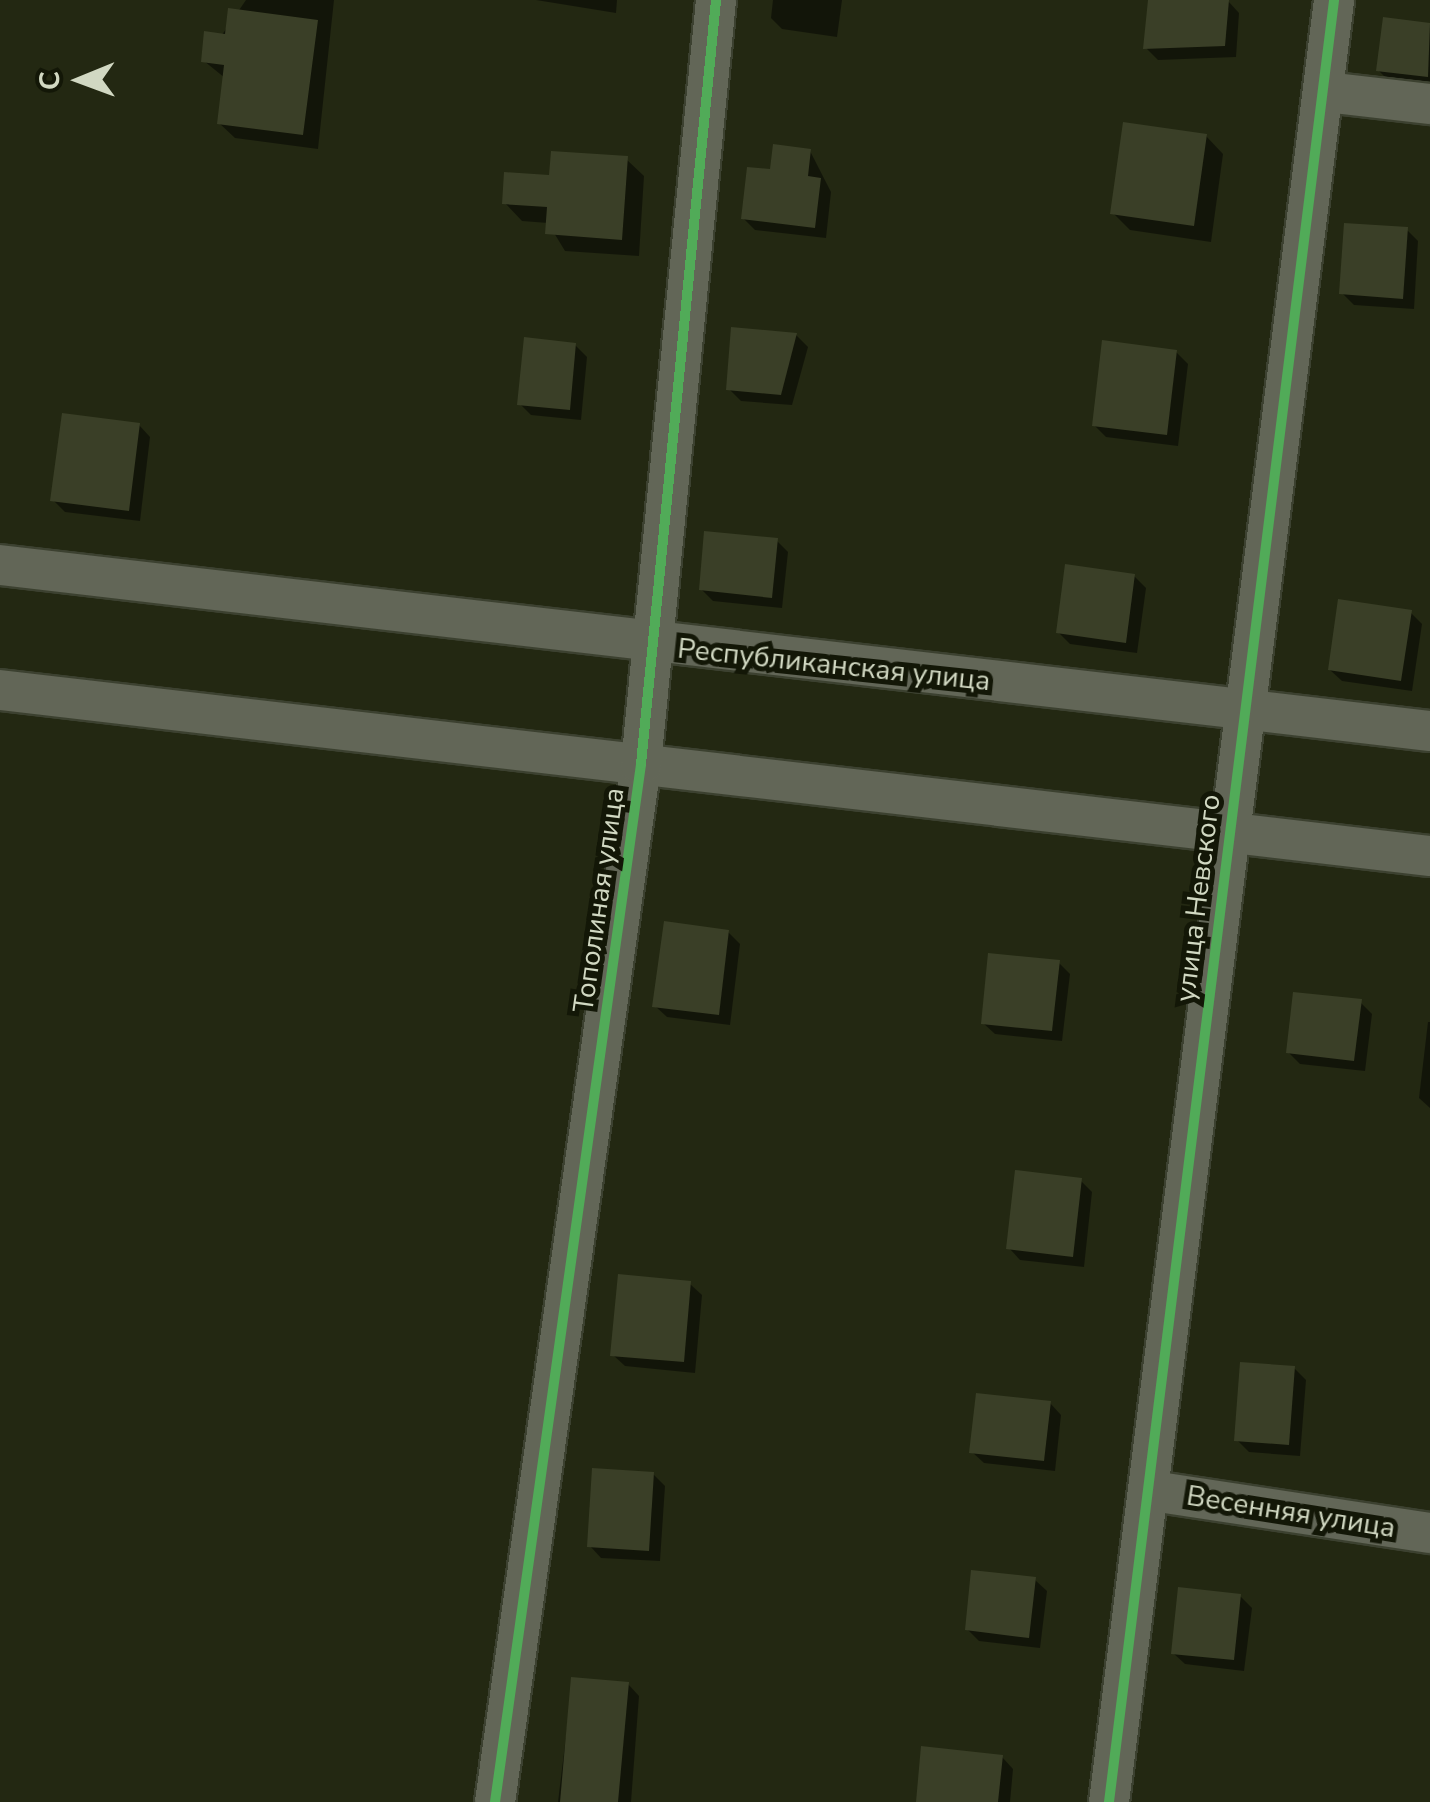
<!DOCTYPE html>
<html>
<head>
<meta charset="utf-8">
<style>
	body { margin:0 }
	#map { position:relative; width:1430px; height:1802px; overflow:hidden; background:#232812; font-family:"Nunito Sans",sans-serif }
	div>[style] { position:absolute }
	.shadow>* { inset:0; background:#0007 }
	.building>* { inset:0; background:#3a3f27 }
	.roads { filter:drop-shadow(2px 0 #3c4130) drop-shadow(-2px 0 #3c4130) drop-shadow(0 2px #3c4130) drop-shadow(0 -2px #3c4130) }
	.minor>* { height:40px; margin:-20px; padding:0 20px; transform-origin:20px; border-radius:20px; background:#626657 }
	.cycleway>* { height:10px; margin:-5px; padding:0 5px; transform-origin:5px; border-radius:5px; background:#51ab58 }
	span { translate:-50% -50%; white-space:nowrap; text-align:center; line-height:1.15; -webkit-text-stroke:10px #131707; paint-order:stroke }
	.street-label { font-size:28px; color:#d1d8c2 }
	.north { position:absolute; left:30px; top:30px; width:100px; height:100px; -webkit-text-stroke:8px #131707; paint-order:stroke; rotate:269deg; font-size:28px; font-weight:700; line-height:40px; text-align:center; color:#d1d8c2 }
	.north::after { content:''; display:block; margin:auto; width:35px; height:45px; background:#d1d8c2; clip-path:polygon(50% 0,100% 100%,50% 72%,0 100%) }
</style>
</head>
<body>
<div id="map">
	<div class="shadow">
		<i style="clip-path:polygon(246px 0,334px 0,318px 149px,235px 138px,219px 123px,225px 78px,204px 61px)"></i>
		<i style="clip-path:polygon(536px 0,617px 0,616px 13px)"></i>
		<i style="clip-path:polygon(773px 0,842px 0,837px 37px,782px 29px,771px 18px)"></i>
		<i style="clip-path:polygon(1150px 0,1228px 1px,1239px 13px,1236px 57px,1158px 60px,1146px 48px)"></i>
		<i style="clip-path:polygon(1385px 20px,1430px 25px,1430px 86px,1390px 82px,1378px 70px)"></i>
		<i style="clip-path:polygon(1206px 136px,1223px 154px,1211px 242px,1130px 230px,1113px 213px)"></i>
		<i style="clip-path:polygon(810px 151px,831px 192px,826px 238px,755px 230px,743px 218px,772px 172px)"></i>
		<i style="clip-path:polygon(626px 159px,644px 176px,639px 256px,565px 251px,548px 223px,522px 221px,505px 203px,551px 178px)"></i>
		<i style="clip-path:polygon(1406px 229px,1418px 241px,1414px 309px,1354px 305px,1342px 293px)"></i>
		<i style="clip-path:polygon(796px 335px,808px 347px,792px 405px,741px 401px,729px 389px)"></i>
		<i style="clip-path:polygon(575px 345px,587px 357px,581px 420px,531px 415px,520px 404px)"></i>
		<i style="clip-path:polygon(1176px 352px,1188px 364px,1178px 446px,1106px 437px,1094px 425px)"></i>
		<i style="clip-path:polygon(139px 425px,150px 437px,140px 521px,65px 512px,53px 500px)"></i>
		<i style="clip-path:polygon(777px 541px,788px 552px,782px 608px,713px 601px,701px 589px)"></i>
		<i style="clip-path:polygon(1134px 576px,1146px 588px,1137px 653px,1070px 644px,1059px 633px)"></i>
		<i style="clip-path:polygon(1410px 612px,1422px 624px,1412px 691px,1342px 681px,1330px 670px)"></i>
		<i style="clip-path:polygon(728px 932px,740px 944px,730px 1025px,667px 1017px,655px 1006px)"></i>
		<i style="clip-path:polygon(1059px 963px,1070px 974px,1062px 1041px,995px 1034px,983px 1023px)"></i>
		<i style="clip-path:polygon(1360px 1002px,1372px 1014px,1365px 1071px,1300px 1064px,1288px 1052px)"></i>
		<i style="clip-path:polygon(1428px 1022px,1430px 1022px,1430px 1108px,1419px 1098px)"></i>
		<i style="clip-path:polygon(1080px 1180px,1092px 1192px,1084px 1267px,1020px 1260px,1009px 1248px)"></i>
		<i style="clip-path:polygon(690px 1284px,702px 1295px,695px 1373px,625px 1366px,613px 1355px)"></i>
		<i style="clip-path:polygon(1294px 1368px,1306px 1380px,1300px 1456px,1249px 1452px,1237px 1440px)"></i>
		<i style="clip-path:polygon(1050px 1403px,1061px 1415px,1055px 1471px,984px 1463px,972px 1452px)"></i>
		<i style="clip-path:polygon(653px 1474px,665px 1486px,660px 1561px,601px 1558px,590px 1546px)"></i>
		<i style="clip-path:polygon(1035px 1580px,1047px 1591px,1040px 1648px,979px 1641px,967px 1629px)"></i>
		<i style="clip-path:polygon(1240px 1596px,1252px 1608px,1244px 1671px,1185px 1664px,1173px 1653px)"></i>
		<i style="clip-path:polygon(573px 1679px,628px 1684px,639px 1696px,631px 1802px,558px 1802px)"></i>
		<i style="clip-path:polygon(1002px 1757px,1013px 1769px,1010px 1802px,918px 1802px)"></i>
	</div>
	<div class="building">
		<i style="clip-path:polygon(1148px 0,1229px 0,1225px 46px,1143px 49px)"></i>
		<i style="clip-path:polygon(228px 8px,318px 20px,303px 135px,217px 124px,224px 65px,201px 62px,204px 31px,225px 34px)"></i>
		<i style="clip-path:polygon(1383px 17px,1430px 23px,1428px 77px,1376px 71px)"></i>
		<i style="clip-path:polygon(1123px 122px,1207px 134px,1194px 226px,1110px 214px)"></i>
		<i style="clip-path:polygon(773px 144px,811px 149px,808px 176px,821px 178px,815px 228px,741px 219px,747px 167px,770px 169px)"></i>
		<i style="clip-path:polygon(551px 151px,628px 156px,622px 240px,545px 234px,547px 207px,502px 204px,504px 172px,549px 175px)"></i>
		<i style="clip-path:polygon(1344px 223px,1408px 227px,1403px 299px,1339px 294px)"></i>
		<i style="clip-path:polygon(731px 327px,797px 333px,781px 395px,726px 390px)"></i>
		<i style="clip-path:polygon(524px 337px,576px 343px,570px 410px,517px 405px)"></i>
		<i style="clip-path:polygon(1102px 340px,1177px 350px,1167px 435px,1092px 426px)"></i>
		<i style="clip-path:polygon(62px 413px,140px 423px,129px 511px,50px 501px)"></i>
		<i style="clip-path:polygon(704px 531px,778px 538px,772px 598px,699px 590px)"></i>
		<i style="clip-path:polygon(1065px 564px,1135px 574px,1126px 643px,1056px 633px)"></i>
		<i style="clip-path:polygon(1338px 599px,1412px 610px,1401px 681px,1328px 670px)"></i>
		<i style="clip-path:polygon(664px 921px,729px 930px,719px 1015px,652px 1007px)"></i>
		<i style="clip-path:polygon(988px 953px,1060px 960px,1052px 1031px,981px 1024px)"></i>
		<i style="clip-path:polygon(1293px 992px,1362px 999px,1354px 1061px,1286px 1053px)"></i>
		<i style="clip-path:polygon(1015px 1170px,1082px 1178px,1073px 1257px,1006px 1249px)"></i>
		<i style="clip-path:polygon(618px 1274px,691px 1281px,684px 1362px,610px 1356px)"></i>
		<i style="clip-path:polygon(1240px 1362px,1295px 1366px,1289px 1445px,1234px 1441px)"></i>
		<i style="clip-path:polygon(976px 1393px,1051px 1401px,1044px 1461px,969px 1453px)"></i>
		<i style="clip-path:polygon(592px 1468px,654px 1472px,649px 1551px,587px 1547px)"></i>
		<i style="clip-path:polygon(971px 1570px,1036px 1577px,1029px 1638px,965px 1630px)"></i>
		<i style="clip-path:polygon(1178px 1587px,1241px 1594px,1234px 1660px,1171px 1654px)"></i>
		<i style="clip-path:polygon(571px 1677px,629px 1682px,618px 1802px,560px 1802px)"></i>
		<i style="clip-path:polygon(921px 1746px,1003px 1755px,998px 1802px,916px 1802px)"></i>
	</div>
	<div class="roads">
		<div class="minor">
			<i style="left:1325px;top:92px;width:106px;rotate:6.5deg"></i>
			<i style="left:0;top:565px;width:1440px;rotate:6.62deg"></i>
			<i style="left:0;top:690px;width:1440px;rotate:6.62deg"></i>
			<i style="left:1152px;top:1491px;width:281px;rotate:8.6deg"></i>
			<i style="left:495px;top:1802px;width:1048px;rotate:-81.99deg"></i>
			<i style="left:641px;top:764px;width:768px;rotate:-84.39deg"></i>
			<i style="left:1109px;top:1802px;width:1816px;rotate:-82.88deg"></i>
		</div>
	</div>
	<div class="cycleway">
		<i style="left:495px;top:1802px;width:1048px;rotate:-81.99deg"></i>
		<i style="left:641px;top:764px;width:768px;rotate:-84.39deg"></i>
		<i style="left:1109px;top:1802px;width:1816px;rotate:-82.88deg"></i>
	</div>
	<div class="street-label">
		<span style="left:834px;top:665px;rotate:6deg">Республиканская улица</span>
		<span style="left:1198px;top:898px;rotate:-83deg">улица Невского</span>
		<span style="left:599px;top:900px;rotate:-82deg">Тополиная улица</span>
		<span style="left:1291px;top:1512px;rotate:9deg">Весенняя улица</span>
	</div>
	<div class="north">С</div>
</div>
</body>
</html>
